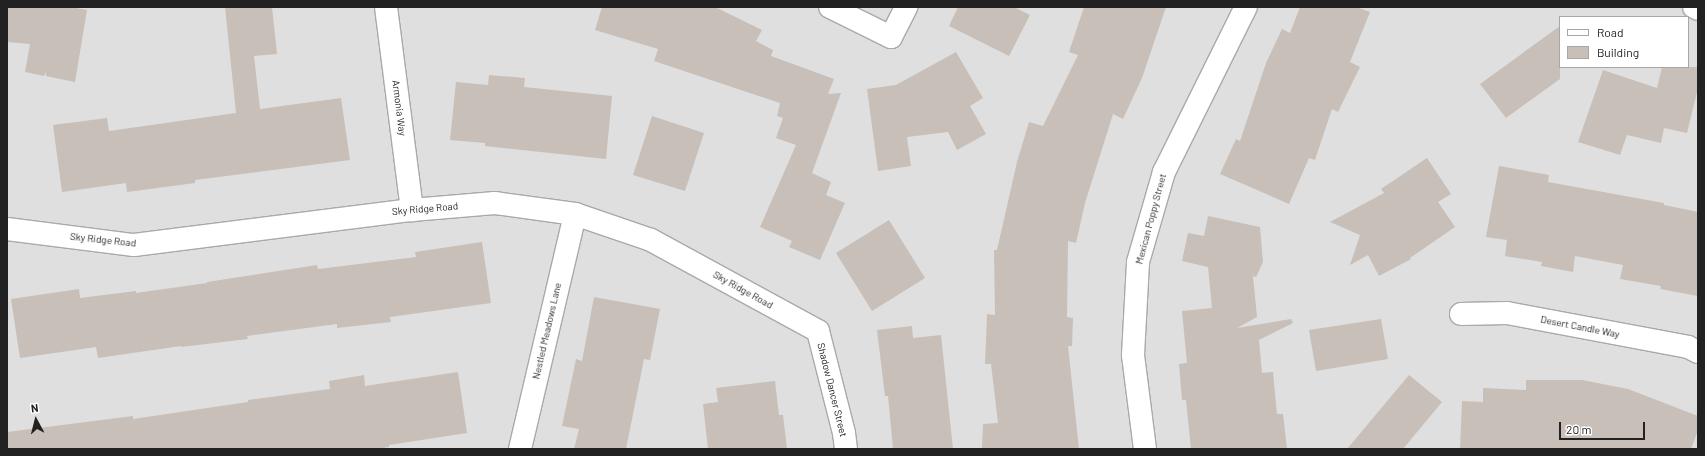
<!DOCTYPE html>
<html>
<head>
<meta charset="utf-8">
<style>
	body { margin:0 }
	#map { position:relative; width:1705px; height:456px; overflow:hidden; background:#f2efe9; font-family:Barlow,sans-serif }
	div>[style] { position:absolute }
	.residential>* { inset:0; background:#e0dfdf }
	.building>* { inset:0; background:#c7bfb8 }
	.roads { filter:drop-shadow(1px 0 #a9a9a9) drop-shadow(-1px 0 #a9a9a9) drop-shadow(0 1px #a9a9a9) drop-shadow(0 -1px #a9a9a9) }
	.street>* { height:22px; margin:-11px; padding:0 11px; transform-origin:11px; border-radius:11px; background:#fff }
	span { translate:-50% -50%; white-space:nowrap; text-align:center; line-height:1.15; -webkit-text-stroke:4px #fff; paint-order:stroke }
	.street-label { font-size:10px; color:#222 }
	.frame { position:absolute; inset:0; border:8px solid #222; pointer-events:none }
	.legend { position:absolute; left:1559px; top:16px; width:130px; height:52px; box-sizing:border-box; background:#fff; border:1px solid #a7a7a7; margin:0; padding:5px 7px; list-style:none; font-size:12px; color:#222 }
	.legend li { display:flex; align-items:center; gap:8px; height:20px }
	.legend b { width:20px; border:1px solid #a7a7a7 }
	.north { position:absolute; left:16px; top:400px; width:40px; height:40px; -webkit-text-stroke:3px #fff; paint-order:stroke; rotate:353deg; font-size:11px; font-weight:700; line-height:16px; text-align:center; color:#222 }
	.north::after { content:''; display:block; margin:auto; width:14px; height:18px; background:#222; clip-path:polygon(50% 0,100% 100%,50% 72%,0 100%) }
	.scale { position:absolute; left:1559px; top:422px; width:86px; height:18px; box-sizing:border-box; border:2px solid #222; border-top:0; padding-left:5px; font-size:12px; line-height:14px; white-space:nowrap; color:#222; -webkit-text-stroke:3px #fff; paint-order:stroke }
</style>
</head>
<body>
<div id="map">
	<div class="residential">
		<i style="clip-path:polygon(evenodd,7px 7px,1698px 7px,1698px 449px,7px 449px,7px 7px,1560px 17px,1688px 17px,1688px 67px,1560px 67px,1560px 17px)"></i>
	</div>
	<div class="building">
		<i style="clip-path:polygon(7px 7px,71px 7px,87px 10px,75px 82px,46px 76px,46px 72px,44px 76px,25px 72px,30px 44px,7px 42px)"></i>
		<i style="clip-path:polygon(225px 7px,272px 7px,277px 54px,254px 56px,260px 109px,341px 98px,350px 160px,195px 180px,195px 183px,127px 192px,126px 183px,62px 192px,53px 125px,107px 118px,109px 131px,236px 113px)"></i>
		<i style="clip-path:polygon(602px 7px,715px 7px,762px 30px,756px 41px,773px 50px,771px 56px,834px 79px,828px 94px,841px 93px,812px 173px,831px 182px,826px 195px,845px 203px,820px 260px,789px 247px,792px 241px,760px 227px,796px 145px,776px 138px,783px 118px,777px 116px,780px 103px,654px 61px,658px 49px,595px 30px)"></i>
		<i style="clip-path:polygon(958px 7px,1014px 7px,1030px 15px,1009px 56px,949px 26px)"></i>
		<i style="clip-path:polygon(1084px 7px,1166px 7px,1142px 78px,1123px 119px,1113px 114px,1085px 203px,1076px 243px,1068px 241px,1067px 317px,1073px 318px,1072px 346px,1068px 346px,1079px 449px,982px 449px,983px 424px,998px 423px,991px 364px,985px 364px,987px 314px,995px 315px,994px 250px,997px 250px,1017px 162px,1029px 122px,1043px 126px,1078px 55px,1069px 52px)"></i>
		<i style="clip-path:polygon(1300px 7px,1356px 7px,1370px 12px,1350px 62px,1360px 67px,1338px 112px,1332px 109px,1315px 160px,1309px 158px,1289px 204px,1220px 174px,1236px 139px,1240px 141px,1266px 63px,1282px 29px,1290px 33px)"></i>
		<i style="clip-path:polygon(1560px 26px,1560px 79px,1506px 118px,1480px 84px)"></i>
		<i style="clip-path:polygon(956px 52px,983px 98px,970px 106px,986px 134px,957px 150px,948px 132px,907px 137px,911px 166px,878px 171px,867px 89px,896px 85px)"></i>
		<i style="clip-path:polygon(1662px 67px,1698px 67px,1698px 88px,1687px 133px,1664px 128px,1661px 143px,1627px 135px,1620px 155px,1578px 142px,1603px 70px,1657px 88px)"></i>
		<i style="clip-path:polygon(489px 75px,525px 78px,524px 87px,612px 96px,606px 159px,485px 146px,485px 143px,450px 140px,456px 82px,488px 85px)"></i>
		<i style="clip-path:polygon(652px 116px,704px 133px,685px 191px,633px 175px)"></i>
		<i style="clip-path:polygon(1427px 158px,1451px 194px,1438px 202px,1455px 227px,1410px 258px,1411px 259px,1379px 276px,1368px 255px,1350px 265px,1360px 235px,1330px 222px,1384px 193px,1381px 189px)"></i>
		<i style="clip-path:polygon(1499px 166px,1549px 175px,1548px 182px,1664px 203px,1664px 205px,1698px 212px,1698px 296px,1660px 289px,1661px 286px,1620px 279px,1623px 265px,1575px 256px,1573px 272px,1541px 266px,1542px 262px,1505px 256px,1507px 240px,1486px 237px)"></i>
		<i style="clip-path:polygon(1208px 216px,1260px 227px,1263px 262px,1256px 277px,1253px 276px,1257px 317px,1237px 328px,1291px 319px,1293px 323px,1259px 340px,1262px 373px,1273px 372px,1277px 414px,1283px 414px,1287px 449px,1191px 449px,1186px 400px,1182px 400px,1179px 364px,1187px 363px,1182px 311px,1212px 308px,1208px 267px,1182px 261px,1188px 233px,1204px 236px)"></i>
		<i style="clip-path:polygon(889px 220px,925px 278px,872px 311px,836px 253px)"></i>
		<i style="clip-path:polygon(482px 242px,491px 303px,390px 317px,391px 322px,337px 328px,337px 324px,247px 336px,248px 339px,181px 347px,181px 346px,98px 358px,96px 347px,20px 358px,11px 299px,79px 289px,80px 298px,136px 291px,136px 293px,207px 283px,207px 282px,317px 265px,318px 269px,416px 257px,415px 252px)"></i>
		<i style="clip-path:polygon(594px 297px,660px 309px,650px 360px,644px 359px,626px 449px,574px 449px,579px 429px,562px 426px,576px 359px,582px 361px)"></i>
		<i style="clip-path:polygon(1381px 319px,1388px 359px,1316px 371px,1309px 330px)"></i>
		<i style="clip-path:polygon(912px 326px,913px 338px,941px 335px,953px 449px,893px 449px,888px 396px,885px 396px,877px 330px)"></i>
		<i style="clip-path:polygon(458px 372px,467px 433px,389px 445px,389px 447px,374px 449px,7px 449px,7px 432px,133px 416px,133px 419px,248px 402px,248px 400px,330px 389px,329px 381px,364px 375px,365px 386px)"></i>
		<i style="clip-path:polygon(1409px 375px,1442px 402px,1403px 449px,1347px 449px)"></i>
		<i style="clip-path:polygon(1526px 380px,1582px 380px,1628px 389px,1698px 416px,1698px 430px,1691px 449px,1460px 449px,1462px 401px,1483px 402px,1483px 388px,1526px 390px)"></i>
		<i style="clip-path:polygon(775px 381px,779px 415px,783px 415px,787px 449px,708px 449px,703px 404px,718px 402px,716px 388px)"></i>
	</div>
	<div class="roads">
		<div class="street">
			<i style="left:386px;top:7px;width:205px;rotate:82.7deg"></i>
			<i style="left:830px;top:7px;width:68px;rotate:26.2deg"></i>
			<i style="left:891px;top:37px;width:34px;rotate:-63deg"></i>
			<i style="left:1694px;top:7px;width:4px;rotate:27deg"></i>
			<i style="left:7px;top:229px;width:128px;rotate:7.2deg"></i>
			<i style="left:134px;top:245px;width:280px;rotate:-7.2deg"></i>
			<i style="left:412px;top:210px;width:83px;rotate:-4.8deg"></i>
			<i style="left:495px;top:203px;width:81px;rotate:7.8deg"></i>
			<i style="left:575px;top:214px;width:80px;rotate:18.9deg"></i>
			<i style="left:651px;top:240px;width:190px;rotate:28.6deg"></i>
			<i style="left:818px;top:331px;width:105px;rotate:75.7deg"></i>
			<i style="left:844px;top:433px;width:16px;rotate:83deg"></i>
			<i style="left:1461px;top:314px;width:46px;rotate:-1.2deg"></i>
			<i style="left:1507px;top:313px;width:184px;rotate:10.6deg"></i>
			<i style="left:1688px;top:347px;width:11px;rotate:27deg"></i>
			<i style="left:520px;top:449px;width:241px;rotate:-76.8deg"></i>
			<i style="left:1145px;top:449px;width:95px;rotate:-97.3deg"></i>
			<i style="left:1133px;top:355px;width:93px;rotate:-86.9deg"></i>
			<i style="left:1138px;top:262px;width:94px;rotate:-73.9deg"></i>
			<i style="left:1164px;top:172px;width:184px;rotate:-63.6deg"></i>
		</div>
	</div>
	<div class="street-label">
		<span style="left:399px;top:108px;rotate:83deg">Armonia Way</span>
		<span style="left:425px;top:209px;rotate:-5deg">Sky Ridge Road</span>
		<span style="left:1151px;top:219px;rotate:-75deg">Mexican Poppy Street</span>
		<span style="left:103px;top:240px;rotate:6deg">Sky Ridge Road</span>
		<span style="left:743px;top:290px;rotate:29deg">Sky Ridge Road</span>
		<span style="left:1580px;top:327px;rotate:11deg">Desert Candle Way</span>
		<span style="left:547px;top:331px;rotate:-77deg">Nestled Meadows Lane</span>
		<span style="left:832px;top:390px;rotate:76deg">Shadow Dancer Street</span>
	</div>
	<div class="frame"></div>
	<ul class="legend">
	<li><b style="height:5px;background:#fff"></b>Road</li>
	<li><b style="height:11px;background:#c7bfb8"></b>Building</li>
	</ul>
	<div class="north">N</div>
	<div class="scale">20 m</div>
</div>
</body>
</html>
